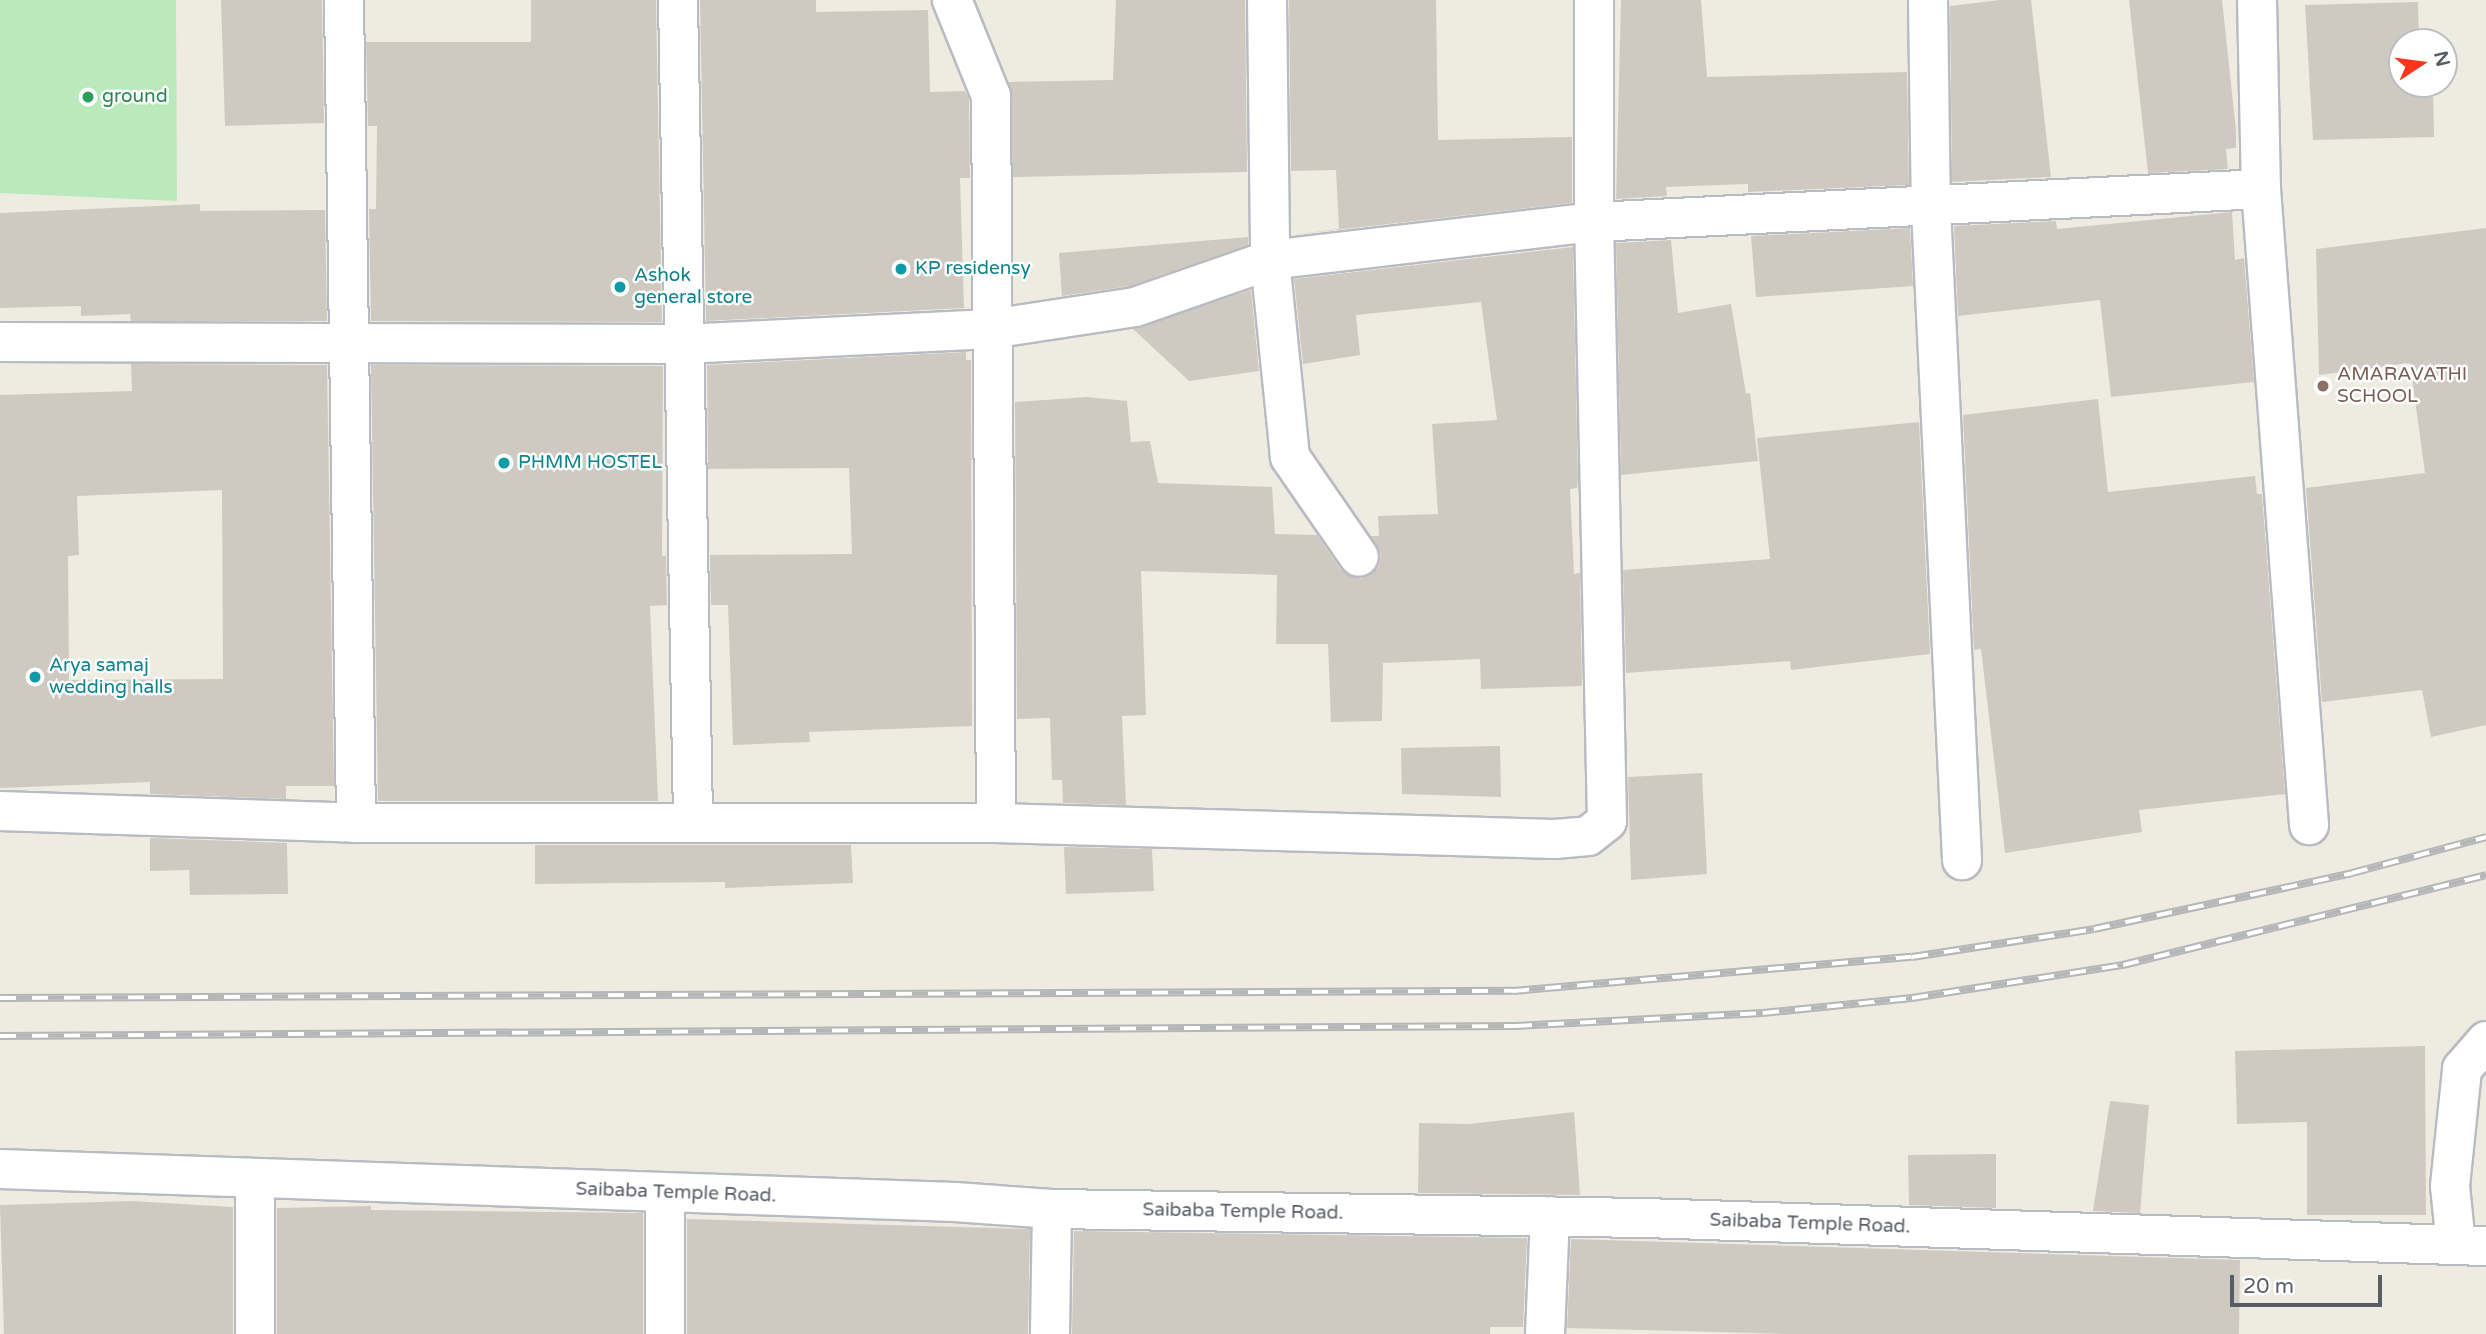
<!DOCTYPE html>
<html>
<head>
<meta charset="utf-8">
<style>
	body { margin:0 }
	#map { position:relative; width:2486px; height:1334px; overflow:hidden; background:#eeece1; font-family:"Varela Round",sans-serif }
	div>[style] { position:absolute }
	.green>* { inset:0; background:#bae9bc }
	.building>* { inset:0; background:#cecac2 }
	.roads { filter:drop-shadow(2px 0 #b9bbc2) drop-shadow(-2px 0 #b9bbc2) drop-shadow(0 2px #b9bbc2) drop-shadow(0 -2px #b9bbc2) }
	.street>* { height:38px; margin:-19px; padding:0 19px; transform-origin:19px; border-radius:19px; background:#fff }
	.rail>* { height:8px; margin-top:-4px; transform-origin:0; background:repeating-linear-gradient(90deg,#fff 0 16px,#b5b6b7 0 32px); box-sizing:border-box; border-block:2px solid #b5b6b7 }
	.dots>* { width:19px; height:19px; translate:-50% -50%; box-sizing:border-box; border:4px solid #fff; border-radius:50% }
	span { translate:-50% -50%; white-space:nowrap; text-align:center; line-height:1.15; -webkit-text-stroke:5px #fff; paint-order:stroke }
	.leisure-label { font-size:19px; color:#27864d }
	.left { translate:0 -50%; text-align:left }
	.culture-label { font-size:19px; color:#0d838f }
	.education-label { font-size:19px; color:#785e54 }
	.street-label { font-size:19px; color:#595d64 }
	.north { position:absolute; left:2388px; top:28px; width:70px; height:70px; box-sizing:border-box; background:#fff; border:2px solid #bdbec1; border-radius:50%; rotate:77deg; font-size:19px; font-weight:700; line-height:28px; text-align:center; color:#595d64 }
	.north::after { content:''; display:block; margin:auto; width:24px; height:32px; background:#fa351b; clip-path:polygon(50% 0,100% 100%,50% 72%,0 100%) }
	.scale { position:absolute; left:2230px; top:1275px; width:152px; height:32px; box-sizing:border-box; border:4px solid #595d64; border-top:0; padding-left:9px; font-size:21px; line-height:24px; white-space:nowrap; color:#595d64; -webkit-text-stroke:5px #fff; paint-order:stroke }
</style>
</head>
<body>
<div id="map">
	<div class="green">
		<i style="clip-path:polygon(0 0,176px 0,177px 201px,0 193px)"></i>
	</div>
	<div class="building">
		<i style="clip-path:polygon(221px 0,322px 0,324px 123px,225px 126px)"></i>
		<i style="clip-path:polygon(531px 0,656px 0,662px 322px,371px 321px,369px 209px,376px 209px,377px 126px,368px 126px,366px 42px,531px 42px)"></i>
		<i style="clip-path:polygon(700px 0,816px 0,816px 12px,928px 10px,930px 92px,965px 91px,969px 100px,970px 178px,960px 178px,964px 308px,706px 321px)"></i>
		<i style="clip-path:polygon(1116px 0,1245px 0,1247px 172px,1013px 177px,1009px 82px,1113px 80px)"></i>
		<i style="clip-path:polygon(1289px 0,1436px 0,1438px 140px,1572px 137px,1572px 203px,1292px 235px,1339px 229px,1336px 170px,1291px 171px)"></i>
		<i style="clip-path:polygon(1621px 0,1701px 0,1707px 77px,1907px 72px,1909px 185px,1748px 192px,1748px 184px,1666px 187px,1667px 196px,1616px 199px)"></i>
		<i style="clip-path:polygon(2000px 0,2031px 0,2051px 177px,1952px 182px,1950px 6px)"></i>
		<i style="clip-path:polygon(2129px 0,2222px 0,2236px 130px,2236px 148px,2226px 149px,2228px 169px,2148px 173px)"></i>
		<i style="clip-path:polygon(2418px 2px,2419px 42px,2402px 42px,2402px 84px,2433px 84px,2434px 137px,2313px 140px,2305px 5px)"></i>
		<i style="clip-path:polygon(200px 204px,200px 211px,325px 210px,327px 321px,131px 321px,130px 314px,81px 316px,81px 306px,0 308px,0 213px)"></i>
		<i style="clip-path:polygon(2232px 212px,2235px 260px,2244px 258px,2254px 382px,2111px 397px,2100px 300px,1958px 316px,1954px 226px,2056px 221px,2057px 229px)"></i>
		<i style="clip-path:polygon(1910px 228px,1913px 286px,1756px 297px,1751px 236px)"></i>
		<i style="clip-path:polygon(2486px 228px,2486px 725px,2431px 737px,2422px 690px,2322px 702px,2306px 488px,2425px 473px,2410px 363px,2319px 375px,2316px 249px)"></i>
		<i style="clip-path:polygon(1248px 237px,1248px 245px,1130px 286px,1062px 296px,1059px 253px)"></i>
		<i style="clip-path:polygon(1671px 240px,1678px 313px,1731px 304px,1746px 394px,1750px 393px,1758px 461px,1621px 475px,1616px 243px)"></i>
		<i style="clip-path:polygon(1573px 247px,1578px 479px,1577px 488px,1570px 489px,1574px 574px,1580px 573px,1582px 686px,1481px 689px,1480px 659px,1383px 663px,1382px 721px,1331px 722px,1328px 644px,1276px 644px,1277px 575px,1141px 571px,1146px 715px,1122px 716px,1126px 805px,1063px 803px,1062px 780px,1052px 780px,1050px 718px,1017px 719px,1015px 402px,1087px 397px,1127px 401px,1131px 442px,1150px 441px,1158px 483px,1272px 487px,1275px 534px,1317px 535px,1341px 570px,1361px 579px,1379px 566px,1381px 555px,1371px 536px,1379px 536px,1378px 516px,1438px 514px,1432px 424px,1497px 420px,1481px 302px,1356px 315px,1360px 355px,1303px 364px,1294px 279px)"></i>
		<i style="clip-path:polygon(1251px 290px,1259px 371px,1189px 381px,1133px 329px)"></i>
		<i style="clip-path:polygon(966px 352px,966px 360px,971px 360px,972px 726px,809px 732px,810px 742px,733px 745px,728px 605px,711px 605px,710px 555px,852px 554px,849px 468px,708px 469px,707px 365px)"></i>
		<i style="clip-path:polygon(evenodd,131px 364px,327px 365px,334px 786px,286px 786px,286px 799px,150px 794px,150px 782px,0 788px,0 395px,132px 391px,131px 364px,222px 490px,223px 679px,69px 680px,68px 556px,79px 555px,77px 496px,222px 490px)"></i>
		<i style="clip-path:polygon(371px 365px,663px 366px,662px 556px,666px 556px,667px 605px,650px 606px,658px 801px,378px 801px)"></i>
		<i style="clip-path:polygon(2098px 399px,2108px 492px,2255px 476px,2257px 494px,2262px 494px,2285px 794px,2139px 810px,2142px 832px,2005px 853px,1981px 649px,1974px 650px,1963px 415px)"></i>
		<i style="clip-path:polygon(1919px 422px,1930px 654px,1791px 670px,1790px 661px,1626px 673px,1623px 570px,1770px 559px,1757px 438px)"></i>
		<i style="clip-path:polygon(1500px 746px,1501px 797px,1402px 794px,1401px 748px)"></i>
		<i style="clip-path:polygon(1702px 773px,1707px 874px,1631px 880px,1628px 777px)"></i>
		<i style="clip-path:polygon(150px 838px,287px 843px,288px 894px,190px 895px,189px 870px,150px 871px)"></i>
		<i style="clip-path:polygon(535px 845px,851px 845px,853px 883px,725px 888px,725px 882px,535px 884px)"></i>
		<i style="clip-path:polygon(1064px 847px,1152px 849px,1154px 891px,1066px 894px)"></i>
		<i style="clip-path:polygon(2425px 1046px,2426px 1215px,2307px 1215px,2307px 1122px,2237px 1124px,2235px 1051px)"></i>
		<i style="clip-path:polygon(2110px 1101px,2149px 1105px,2140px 1213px,2093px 1211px)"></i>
		<i style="clip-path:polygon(1574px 1112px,1580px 1195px,1418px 1193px,1419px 1123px,1469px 1124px)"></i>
		<i style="clip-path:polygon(1996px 1154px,1996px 1208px,1909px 1205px,1908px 1155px)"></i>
		<i style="clip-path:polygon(132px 1201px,233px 1207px,233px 1334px,4px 1334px,0 1205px)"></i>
		<i style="clip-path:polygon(371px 1206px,371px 1210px,643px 1213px,643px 1334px,277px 1334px,277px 1208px)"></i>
		<i style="clip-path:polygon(687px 1219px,1030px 1229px,1028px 1334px,687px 1334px)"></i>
		<i style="clip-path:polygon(1074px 1231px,1527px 1238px,1523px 1327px,1490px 1327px,1490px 1334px,1072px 1334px)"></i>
		<i style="clip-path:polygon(1571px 1239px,2240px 1260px,2239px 1334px,1785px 1334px,1567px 1328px)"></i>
	</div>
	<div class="roads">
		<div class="street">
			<i style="left:344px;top:0;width:823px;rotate:89.16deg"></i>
			<i style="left:678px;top:0;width:822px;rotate:88.95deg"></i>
			<i style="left:1267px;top:0;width:260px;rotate:89.3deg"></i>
			<i style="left:1270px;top:260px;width:198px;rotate:84.2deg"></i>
			<i style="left:1290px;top:457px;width:121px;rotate:55.4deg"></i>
			<i style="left:1928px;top:0;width:209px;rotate:89.2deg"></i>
			<i style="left:1931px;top:209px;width:652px;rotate:87.27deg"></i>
			<i style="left:2257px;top:0;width:189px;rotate:88.8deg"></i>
			<i style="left:2261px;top:189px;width:638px;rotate:85.68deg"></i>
			<i style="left:0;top:342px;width:683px;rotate:0.17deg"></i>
			<i style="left:683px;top:344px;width:308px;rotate:-2.8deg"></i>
			<i style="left:991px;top:329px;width:146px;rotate:-8.7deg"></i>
			<i style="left:1135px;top:307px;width:143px;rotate:-19.2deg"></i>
			<i style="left:1270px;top:260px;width:326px;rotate:-6.7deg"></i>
			<i style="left:1594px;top:222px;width:668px;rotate:-2.83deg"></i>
			<i style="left:0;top:811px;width:356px;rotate:1.9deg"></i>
			<i style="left:356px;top:823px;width:640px"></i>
			<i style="left:996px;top:823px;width:727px;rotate:-90.39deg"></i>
			<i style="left:991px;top:96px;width:104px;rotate:-112.1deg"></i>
			<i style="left:996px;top:823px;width:559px;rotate:1.64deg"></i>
			<i style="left:1555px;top:839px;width:33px;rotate:-5deg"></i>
			<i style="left:1588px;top:836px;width:24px;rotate:-38deg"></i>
			<i style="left:1607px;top:821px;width:599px;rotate:-91.24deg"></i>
			<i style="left:1594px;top:222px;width:222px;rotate:-90deg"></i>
			<i style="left:0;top:1169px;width:956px;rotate:1.98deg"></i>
			<i style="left:955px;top:1202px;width:97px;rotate:4.1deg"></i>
			<i style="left:1052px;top:1209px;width:593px;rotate:0.87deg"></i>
			<i style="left:1645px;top:1218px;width:841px;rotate:1.91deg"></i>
			<i style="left:255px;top:1179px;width:155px;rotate:90deg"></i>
			<i style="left:665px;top:1193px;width:141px;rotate:90deg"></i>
			<i style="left:2456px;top:1245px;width:59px;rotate:-95.8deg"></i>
			<i style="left:2450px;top:1186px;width:118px;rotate:-84.1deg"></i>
			<i style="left:2462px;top:1069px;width:37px;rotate:-49deg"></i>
			<i style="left:1050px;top:1334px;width:125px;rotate:-89.1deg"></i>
			<i style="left:1545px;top:1334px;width:118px;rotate:-87.6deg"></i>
		</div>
	</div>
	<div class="rail">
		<i style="left:0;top:998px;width:1513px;rotate:-0.27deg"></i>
		<i style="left:1513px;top:991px;width:400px;rotate:-4.9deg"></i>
		<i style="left:1912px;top:957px;width:184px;rotate:-8.7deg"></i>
		<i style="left:2094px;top:929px;width:264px;rotate:-12.2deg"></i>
		<i style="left:2352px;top:873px;width:139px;rotate:-15deg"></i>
		<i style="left:0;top:1036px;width:1516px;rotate:-0.38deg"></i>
		<i style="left:1516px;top:1026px;width:247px;rotate:-3deg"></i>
		<i style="left:1763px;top:1013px;width:150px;rotate:-5.7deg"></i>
		<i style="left:1912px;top:998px;width:214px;rotate:-8.9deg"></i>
		<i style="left:2123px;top:965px;width:374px;rotate:-13.9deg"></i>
	</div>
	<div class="dots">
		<i style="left:88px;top:97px;background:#2e9e5b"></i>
		<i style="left:901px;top:269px;background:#0f9aa8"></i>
		<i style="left:620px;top:287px;background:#0f9aa8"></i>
		<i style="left:2323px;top:386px;background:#8d6e63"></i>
		<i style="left:504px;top:463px;background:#0f9aa8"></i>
		<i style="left:35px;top:677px;background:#0f9aa8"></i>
	</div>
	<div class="leisure-label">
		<span class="left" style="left:102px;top:97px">ground</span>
	</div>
	<div class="culture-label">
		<span class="left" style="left:915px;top:269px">KP residensy</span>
		<span class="left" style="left:634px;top:287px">Ashok<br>general store</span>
		<span class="left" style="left:518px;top:463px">PHMM HOSTEL</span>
		<span class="left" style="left:49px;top:677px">Arya samaj<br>wedding halls</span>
	</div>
	<div class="education-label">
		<span class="left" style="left:2337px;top:386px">AMARAVATHI<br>SCHOOL</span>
	</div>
	<div class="street-label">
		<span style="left:676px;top:1193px;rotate:2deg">Saibaba Temple Road.</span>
		<span style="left:1243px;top:1212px;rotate:1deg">Saibaba Temple Road.</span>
		<span style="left:1810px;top:1224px;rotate:2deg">Saibaba Temple Road.</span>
	</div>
	<div class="north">N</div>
	<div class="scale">20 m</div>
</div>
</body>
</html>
